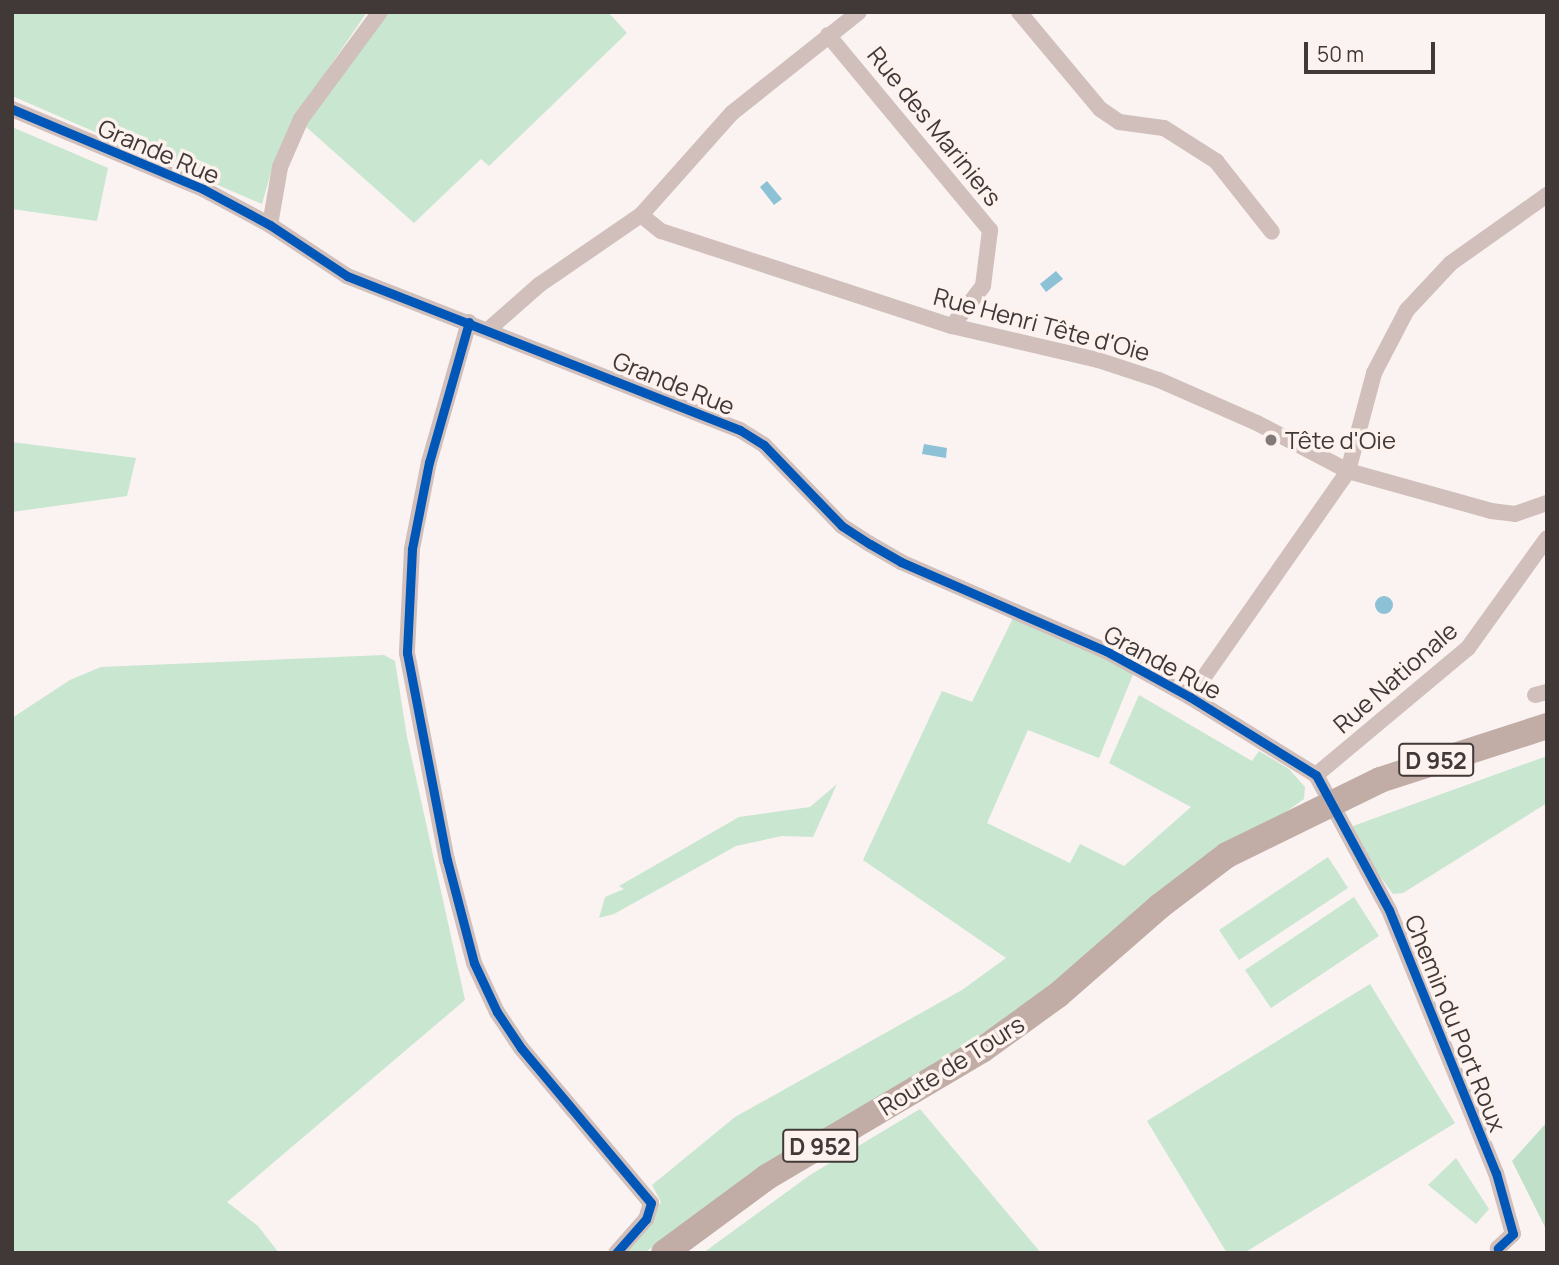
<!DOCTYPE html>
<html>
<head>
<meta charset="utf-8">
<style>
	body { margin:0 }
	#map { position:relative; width:1559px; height:1265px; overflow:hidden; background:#faf3f2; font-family:Manrope,sans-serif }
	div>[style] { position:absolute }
	.green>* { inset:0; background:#c8e6d0 }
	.forest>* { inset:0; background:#c1e0c9 }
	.water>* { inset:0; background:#8dc1d5 }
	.round { border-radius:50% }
	.street>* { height:16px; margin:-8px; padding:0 8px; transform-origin:8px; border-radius:8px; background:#d0bfbb }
	.primary>* { height:26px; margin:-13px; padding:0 13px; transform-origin:13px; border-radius:13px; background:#c2aca6 }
	.cycleway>* { height:9px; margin:-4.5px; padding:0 4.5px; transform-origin:4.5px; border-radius:4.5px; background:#0057b8 }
	.dots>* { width:19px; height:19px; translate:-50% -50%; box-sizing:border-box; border:4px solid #fdf2ee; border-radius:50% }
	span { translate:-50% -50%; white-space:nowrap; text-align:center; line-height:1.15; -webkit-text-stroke:7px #fdf2ee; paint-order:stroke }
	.shield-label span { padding:2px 5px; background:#fdf2ee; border:2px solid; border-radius:5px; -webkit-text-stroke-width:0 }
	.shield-label { font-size:23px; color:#403937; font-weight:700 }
	.street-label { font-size:24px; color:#403937 }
	.poi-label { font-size:24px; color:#403937 }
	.left { translate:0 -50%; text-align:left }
	.frame { position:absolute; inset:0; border:14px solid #403937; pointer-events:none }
	.scale { position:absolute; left:1304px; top:42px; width:131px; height:32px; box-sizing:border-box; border:4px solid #403937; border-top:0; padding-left:9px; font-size:21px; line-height:24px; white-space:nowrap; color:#403937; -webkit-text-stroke:5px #fdf2ee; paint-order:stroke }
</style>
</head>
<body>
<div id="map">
	<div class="green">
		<i style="clip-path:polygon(12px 12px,367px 12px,292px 122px,274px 162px,262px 204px,12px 96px)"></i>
		<i style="clip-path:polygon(387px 12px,608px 12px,627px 33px,489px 166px,481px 159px,414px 223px,304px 125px)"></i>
		<i style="clip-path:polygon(12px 127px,108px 168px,97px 221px,12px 209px)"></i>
		<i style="clip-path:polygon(12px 442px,136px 458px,127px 496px,12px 512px)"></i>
		<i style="clip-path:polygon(1013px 618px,1134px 672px,1099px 758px,1028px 730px,987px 823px,1070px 863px,1080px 844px,1124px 866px,1191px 807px,1109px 763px,1139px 695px,1252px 761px,1259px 751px,1289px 769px,1305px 787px,1304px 799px,1107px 940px,1001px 1024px,922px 1075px,801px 1142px,644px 1253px,626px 1253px,661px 1202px,652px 1185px,735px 1117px,962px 990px,1006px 958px,863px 860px,942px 691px,972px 702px)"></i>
		<i style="clip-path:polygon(384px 655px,395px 661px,407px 737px,465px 1000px,227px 1202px,258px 1226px,279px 1253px,12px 1253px,12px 718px,70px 680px,101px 667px)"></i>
		<i style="clip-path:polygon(1547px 756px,1547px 803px,1403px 893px,1393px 894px,1363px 853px,1353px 826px)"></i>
		<i style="clip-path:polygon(837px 784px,813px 837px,782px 836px,736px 846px,614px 914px,599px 918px,605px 897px,624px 889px,619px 886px,739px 817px,810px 807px)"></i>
		<i style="clip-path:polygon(1328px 857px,1348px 888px,1239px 960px,1219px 930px)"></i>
		<i style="clip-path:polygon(1354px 897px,1379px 936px,1271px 1008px,1245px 970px)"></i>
		<i style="clip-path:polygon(1370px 984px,1455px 1123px,1244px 1253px,1227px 1253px,1147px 1121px)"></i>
		<i style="clip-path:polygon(920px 1109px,1041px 1253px,703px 1253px,810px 1175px)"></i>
		<i style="clip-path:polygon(1456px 1158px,1489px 1209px,1476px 1224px,1428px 1185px)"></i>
	</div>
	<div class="forest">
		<i style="clip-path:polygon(1547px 1122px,1547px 1231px,1512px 1161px)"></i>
	</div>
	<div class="water">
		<i style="clip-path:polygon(767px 181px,782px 199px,774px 205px,760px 187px)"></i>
		<i style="clip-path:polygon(1056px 271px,1063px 279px,1046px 292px,1040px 284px)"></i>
		<i style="clip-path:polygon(924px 444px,947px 448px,946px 458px,922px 454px)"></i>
		<i class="round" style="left:1375px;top:596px;width:18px;height:18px"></i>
	</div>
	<div class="street">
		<i style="left:1019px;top:12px;width:126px;rotate:50.1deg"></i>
		<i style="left:1100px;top:109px;width:23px;rotate:34deg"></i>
		<i style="left:1119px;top:122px;width:45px;rotate:7.6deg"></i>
		<i style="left:1164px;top:128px;width:62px;rotate:32.4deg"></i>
		<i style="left:1216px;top:161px;width:90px;rotate:51.7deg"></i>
		<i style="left:828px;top:35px;width:254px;rotate:50.3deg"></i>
		<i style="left:990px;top:230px;width:56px;rotate:97.1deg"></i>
		<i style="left:983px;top:286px;width:51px;rotate:127.8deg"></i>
		<i style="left:12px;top:109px;width:207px;rotate:22.7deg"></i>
		<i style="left:203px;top:189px;width:76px;rotate:28.2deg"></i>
		<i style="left:270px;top:225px;width:92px;rotate:33.5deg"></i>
		<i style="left:347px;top:276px;width:422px;rotate:21.4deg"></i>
		<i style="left:740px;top:430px;width:28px;rotate:32deg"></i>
		<i style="left:764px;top:445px;width:112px;rotate:46.1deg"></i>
		<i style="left:842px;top:526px;width:33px;rotate:33deg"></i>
		<i style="left:870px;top:544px;width:36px;rotate:30deg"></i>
		<i style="left:901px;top:562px;width:223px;rotate:23.5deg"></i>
		<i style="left:1106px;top:651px;width:96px;rotate:28.7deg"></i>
		<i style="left:1190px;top:697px;width:148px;rotate:31.8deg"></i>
		<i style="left:1316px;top:775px;width:153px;rotate:61.6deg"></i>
		<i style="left:1389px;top:910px;width:284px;rotate:67.9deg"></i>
		<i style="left:1496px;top:1173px;width:63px;rotate:74.4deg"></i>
		<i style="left:1513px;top:1234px;width:21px;rotate:137deg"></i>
		<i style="left:641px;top:215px;width:26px;rotate:39deg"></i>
		<i style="left:661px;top:231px;width:306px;rotate:18.1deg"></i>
		<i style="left:952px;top:326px;width:150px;rotate:13.1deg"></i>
		<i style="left:1098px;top:360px;width:64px;rotate:18.2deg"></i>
		<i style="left:1159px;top:380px;width:107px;rotate:23.7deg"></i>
		<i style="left:1257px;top:423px;width:103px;rotate:27.8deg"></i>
		<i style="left:1348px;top:471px;width:148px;rotate:15.6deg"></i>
		<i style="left:1491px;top:511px;width:24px;rotate:7deg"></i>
		<i style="left:1515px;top:514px;width:34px;rotate:-19deg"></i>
		<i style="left:270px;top:225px;width:59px;rotate:-80.2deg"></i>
		<i style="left:280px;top:167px;width:52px;rotate:-66.4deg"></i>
		<i style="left:301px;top:119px;width:133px;rotate:-53.6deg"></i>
		<i style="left:469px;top:322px;width:146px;rotate:105.9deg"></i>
		<i style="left:429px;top:462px;width:89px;rotate:101.1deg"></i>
		<i style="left:412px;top:549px;width:104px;rotate:92.8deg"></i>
		<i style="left:407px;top:653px;width:211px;rotate:79.1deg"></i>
		<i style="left:447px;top:860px;width:106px;rotate:75.3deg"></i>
		<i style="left:474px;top:963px;width:54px;rotate:64.9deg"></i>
		<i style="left:497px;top:1012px;width:43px;rotate:56.3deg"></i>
		<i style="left:521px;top:1048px;width:202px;rotate:50deg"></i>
		<i style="left:651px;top:1203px;width:17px;rotate:107deg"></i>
		<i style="left:646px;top:1219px;width:45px;rotate:131.4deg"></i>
		<i style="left:489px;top:329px;width:67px;rotate:-41.3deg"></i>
		<i style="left:539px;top:285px;width:124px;rotate:-34.5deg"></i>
		<i style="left:641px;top:215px;width:137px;rotate:-48.3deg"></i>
		<i style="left:732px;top:113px;width:162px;rotate:-38.5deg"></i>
		<i style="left:1535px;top:695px;width:12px;rotate:-14deg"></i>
		<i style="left:1190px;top:697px;width:276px;rotate:-55deg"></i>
		<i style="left:1348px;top:471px;width:101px;rotate:-75.1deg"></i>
		<i style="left:1374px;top:373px;width:71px;rotate:-62.4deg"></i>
		<i style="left:1407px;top:310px;width:64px;rotate:-46.9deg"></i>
		<i style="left:1451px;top:263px;width:118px;rotate:-35.3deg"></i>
		<i style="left:1316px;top:775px;width:198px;rotate:-39.9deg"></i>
		<i style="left:1468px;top:648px;width:135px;rotate:-54.3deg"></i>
	</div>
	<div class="primary">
		<i style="left:664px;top:1253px;width:128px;rotate:-36.4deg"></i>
		<i style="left:767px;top:1177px;width:250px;rotate:-30.6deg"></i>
		<i style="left:982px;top:1050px;width:94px;rotate:-35.9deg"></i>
		<i style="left:1058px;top:995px;width:135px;rotate:-41.1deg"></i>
		<i style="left:1160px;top:906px;width:84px;rotate:-37.3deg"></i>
		<i style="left:1227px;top:855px;width:170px;rotate:-26.1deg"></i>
		<i style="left:1380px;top:780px;width:176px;rotate:-17.9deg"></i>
	</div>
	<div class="cycleway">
		<i style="left:12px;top:109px;width:207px;rotate:22.7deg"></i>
		<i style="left:203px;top:189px;width:76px;rotate:28.2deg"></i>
		<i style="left:270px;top:225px;width:92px;rotate:33.5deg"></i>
		<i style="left:347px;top:276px;width:422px;rotate:21.4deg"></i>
		<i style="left:740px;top:430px;width:28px;rotate:32deg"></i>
		<i style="left:764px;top:445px;width:112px;rotate:46.1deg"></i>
		<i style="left:842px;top:526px;width:33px;rotate:33deg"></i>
		<i style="left:870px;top:544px;width:36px;rotate:30deg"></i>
		<i style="left:901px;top:562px;width:223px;rotate:23.5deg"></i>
		<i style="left:1106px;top:651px;width:96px;rotate:28.7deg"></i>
		<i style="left:1190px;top:697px;width:148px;rotate:31.8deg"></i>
		<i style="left:1316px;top:775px;width:153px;rotate:61.6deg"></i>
		<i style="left:1389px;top:910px;width:284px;rotate:67.9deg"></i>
		<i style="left:1496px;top:1173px;width:63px;rotate:74.4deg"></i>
		<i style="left:1513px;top:1234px;width:21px;rotate:137deg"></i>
		<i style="left:469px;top:322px;width:146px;rotate:105.9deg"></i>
		<i style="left:429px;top:462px;width:89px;rotate:101.1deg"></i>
		<i style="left:412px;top:549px;width:104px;rotate:92.8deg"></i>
		<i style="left:407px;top:653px;width:211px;rotate:79.1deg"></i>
		<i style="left:447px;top:860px;width:106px;rotate:75.3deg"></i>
		<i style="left:474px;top:963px;width:54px;rotate:64.9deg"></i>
		<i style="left:497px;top:1012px;width:43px;rotate:56.3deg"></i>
		<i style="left:521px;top:1048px;width:202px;rotate:50deg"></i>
		<i style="left:651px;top:1203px;width:17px;rotate:107deg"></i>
		<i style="left:646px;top:1219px;width:45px;rotate:131.4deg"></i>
	</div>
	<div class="dots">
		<i style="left:1271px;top:440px;background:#817a78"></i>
	</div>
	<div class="shield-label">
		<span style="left:1436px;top:760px">D 952</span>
		<span style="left:820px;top:1146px">D 952</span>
	</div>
	<div class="street-label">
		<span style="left:935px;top:126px;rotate:51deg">Rue des Mariniers</span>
		<span style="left:159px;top:151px;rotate:23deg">Grande Rue</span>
		<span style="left:1042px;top:324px;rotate:15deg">Rue Henri Tête d'Oie</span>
		<span style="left:674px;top:383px;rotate:22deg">Grande Rue</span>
		<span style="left:1163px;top:662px;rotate:28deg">Grande Rue</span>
		<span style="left:1395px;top:677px;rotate:-41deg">Rue Nationale</span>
		<span style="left:1456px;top:1023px;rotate:68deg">Chemin du Port Roux</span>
		<span style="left:951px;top:1065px;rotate:-32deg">Route de Tours</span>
	</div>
	<div class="poi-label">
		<span class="left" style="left:1285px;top:440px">Tête d'Oie</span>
	</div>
	<div class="frame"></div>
	<div class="scale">50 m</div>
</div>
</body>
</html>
